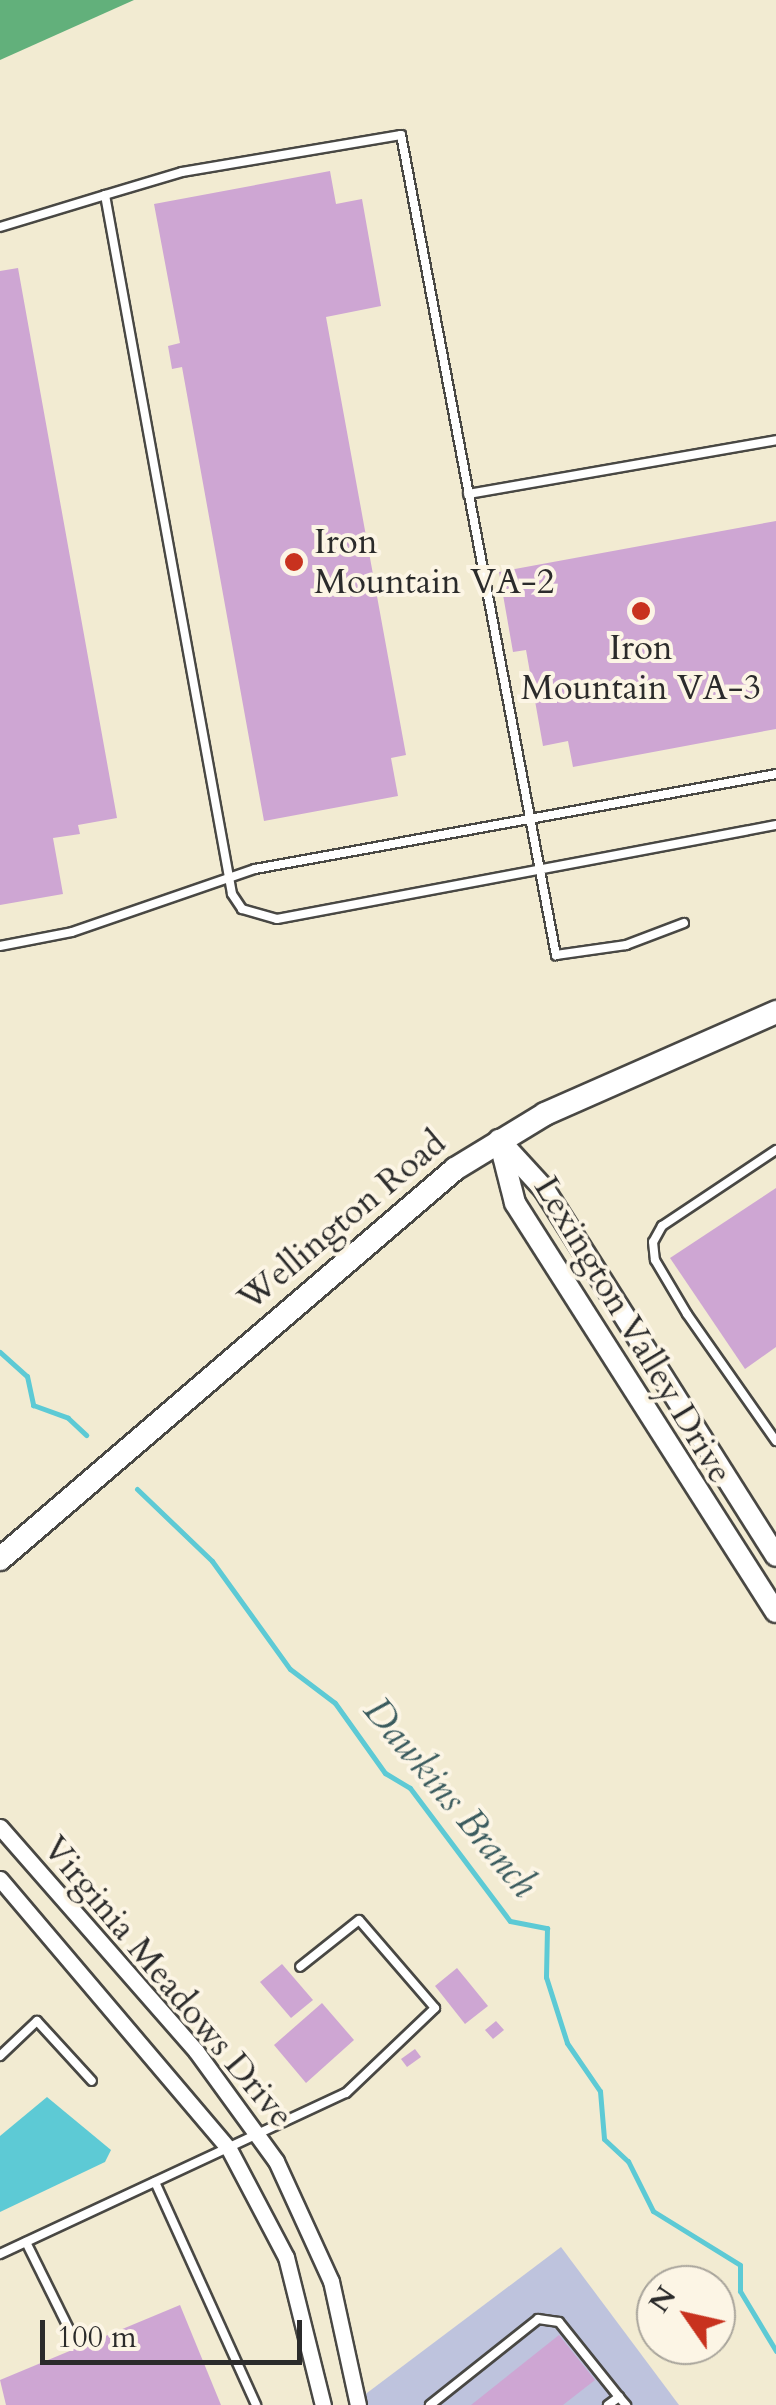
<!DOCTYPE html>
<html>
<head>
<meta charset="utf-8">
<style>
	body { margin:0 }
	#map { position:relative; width:776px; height:2405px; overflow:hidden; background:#f2ebd2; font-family:Cardo,serif }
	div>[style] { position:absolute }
	.industrial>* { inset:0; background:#bec3dd }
	.forest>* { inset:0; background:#62b07b }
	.water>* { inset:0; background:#5dcad5 }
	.stream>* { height:5px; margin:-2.5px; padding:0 2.5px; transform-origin:2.5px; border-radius:2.5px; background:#5dcad5 }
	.building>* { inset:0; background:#cea6d3 }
	.roads { filter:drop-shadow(2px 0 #494844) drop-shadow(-2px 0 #494844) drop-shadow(0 2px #494844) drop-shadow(0 -2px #494844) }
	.service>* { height:8px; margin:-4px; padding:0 4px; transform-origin:4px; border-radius:4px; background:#fff }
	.minor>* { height:15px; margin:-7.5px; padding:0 7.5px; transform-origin:7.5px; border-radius:7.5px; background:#fff }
	.tertiary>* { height:20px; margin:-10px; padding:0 10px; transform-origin:10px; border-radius:10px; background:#fff }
	.secondary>* { height:22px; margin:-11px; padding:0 11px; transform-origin:11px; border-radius:11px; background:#fff }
	.dots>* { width:28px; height:28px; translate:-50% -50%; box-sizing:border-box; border:5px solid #fcf5e5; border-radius:50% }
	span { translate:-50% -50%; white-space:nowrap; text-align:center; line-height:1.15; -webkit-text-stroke:8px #fcf5e5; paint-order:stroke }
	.poi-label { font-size:35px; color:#2b2b2b }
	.left { translate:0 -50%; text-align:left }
	.street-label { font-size:35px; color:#2b2b2b }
	.water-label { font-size:38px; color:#3a5b5e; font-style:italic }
	.north { position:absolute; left:636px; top:2265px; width:100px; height:100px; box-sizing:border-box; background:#fcf5e5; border:2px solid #a8a49b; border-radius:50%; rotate:304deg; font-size:28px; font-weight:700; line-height:40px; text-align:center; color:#2b2b2b }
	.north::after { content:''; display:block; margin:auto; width:35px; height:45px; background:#c8321e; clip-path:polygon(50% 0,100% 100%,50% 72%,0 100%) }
	.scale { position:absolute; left:40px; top:2320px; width:262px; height:45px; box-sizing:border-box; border:5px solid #2b2b2b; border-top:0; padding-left:12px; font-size:30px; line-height:35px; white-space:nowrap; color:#2b2b2b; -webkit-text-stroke:8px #fcf5e5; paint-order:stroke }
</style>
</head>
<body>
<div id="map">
	<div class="industrial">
		<i style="clip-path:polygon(561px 2247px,679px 2405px,351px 2405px)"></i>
	</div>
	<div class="forest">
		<i style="clip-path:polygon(0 0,134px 0,0 60px)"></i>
	</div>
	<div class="water">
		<i style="clip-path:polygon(47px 2097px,111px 2150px,105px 2162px,0 2212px,0 2136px)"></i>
	</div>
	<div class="stream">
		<i style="left:0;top:1352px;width:36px;rotate:42deg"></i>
		<i style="left:27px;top:1376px;width:30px;rotate:78deg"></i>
		<i style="left:33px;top:1405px;width:37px;rotate:20deg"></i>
		<i style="left:68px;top:1418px;width:25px;rotate:43deg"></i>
		<i style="left:137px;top:1489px;width:104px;rotate:43.8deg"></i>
		<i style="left:212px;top:1561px;width:133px;rotate:54.2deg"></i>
		<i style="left:290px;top:1669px;width:56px;rotate:37.1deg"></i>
		<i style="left:335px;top:1703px;width:86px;rotate:54.5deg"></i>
		<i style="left:385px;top:1773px;width:29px;rotate:31deg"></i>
		<i style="left:410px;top:1788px;width:166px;rotate:53.1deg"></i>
		<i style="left:510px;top:1921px;width:38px;rotate:11deg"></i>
		<i style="left:547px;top:1928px;width:49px;rotate:91.2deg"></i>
		<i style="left:546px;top:1977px;width:69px;rotate:72.3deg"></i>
		<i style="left:567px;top:2043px;width:58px;rotate:55.5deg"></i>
		<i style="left:600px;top:2091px;width:48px;rotate:85.2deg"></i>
		<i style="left:604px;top:2139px;width:33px;rotate:43deg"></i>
		<i style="left:628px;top:2161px;width:56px;rotate:63.4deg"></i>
		<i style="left:653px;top:2211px;width:102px;rotate:31.8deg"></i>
		<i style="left:740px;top:2265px;width:26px;rotate:90deg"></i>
		<i style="left:740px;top:2291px;width:70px;rotate:59deg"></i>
	</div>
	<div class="building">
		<i style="clip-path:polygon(330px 171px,336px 204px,362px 199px,381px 306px,326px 317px,406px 755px,391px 758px,398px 796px,264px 821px,182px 367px,172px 369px,168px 346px,180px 343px,154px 204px)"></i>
		<i style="clip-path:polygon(18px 268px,117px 818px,78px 825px,80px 834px,53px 838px,63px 894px,0 905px,0 271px)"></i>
		<i style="clip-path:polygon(776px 521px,776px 729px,573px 767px,568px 741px,543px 746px,526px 650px,513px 652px,499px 572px)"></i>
		<i style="clip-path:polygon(776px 1188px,776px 1347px,745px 1369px,670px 1258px)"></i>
		<i style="clip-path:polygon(282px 1964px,313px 2000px,291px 2018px,260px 1982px)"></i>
		<i style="clip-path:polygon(457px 1968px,488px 2006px,465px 2024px,435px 1986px)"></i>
		<i style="clip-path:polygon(322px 2003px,354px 2040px,306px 2083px,274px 2045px)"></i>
		<i style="clip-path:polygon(496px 2021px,504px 2030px,493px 2039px,485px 2030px)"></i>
		<i style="clip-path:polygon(415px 2049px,421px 2057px,407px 2067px,401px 2059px)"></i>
		<i style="clip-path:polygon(180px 2305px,221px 2405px,6px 2405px,0 2380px)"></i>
		<i style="clip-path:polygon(559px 2335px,595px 2380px,563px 2405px,471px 2405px)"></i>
	</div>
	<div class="roads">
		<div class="service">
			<i style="left:105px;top:195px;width:80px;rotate:-16.6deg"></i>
			<i style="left:182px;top:172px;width:222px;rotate:-9.6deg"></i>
			<i style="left:401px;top:135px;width:835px;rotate:79.3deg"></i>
			<i style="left:556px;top:955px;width:71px;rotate:-8.1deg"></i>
			<i style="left:626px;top:945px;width:62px;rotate:-20.8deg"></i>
			<i style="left:0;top:227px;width:110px;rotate:-16.9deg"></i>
			<i style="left:105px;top:195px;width:710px;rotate:79.7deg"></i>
			<i style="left:232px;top:894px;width:18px;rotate:56deg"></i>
			<i style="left:242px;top:909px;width:36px;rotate:16deg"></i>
			<i style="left:277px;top:919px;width:508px;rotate:-10.67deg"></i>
			<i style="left:468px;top:494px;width:313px;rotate:-9.9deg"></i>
			<i style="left:0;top:946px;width:73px;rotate:-11deg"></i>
			<i style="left:72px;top:932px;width:194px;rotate:-19deg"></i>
			<i style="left:255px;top:869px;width:530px;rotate:-10.33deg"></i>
			<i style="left:776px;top:1150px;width:137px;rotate:146.3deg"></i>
			<i style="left:662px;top:1226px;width:18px;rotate:119deg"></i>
			<i style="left:653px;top:1242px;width:18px;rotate:84deg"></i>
			<i style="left:655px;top:1260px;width:63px;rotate:59.3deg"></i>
			<i style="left:687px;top:1314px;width:155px;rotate:55deg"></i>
			<i style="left:0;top:2056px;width:51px;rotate:-43.4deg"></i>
			<i style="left:37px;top:2021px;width:81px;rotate:47.5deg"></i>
			<i style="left:155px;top:2182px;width:245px;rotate:65.6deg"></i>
			<i style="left:26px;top:2242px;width:99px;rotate:63.7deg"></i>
			<i style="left:0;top:2254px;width:382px;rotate:-25deg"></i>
			<i style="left:346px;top:2093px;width:123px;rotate:-43.7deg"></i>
			<i style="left:435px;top:2008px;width:116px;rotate:-130.8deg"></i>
			<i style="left:359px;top:1920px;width:75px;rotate:141.5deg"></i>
			<i style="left:430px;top:2405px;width:138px;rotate:-38.5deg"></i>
			<i style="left:538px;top:2319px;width:21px;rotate:8deg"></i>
			<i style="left:559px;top:2322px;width:96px;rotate:51.3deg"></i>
			<i style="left:608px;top:2405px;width:14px;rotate:-36deg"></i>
			<i style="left:619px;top:2397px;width:11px;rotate:49deg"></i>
		</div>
		<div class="minor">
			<i style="left:0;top:1827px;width:298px;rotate:48.8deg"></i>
			<i style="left:196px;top:2051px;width:136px;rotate:54deg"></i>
			<i style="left:276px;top:2161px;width:132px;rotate:65.4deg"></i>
			<i style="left:331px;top:2281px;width:127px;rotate:77.7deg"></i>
			<i style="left:0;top:1879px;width:354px;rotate:49.7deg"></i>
			<i style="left:229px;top:2149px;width:122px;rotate:62.2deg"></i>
			<i style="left:286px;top:2257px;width:153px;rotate:76deg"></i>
		</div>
		<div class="tertiary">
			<i style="left:499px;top:1140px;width:65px;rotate:75.7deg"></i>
			<i style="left:515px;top:1203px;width:485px;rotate:57.5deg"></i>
			<i style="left:499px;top:1140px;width:67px;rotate:47.4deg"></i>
			<i style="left:544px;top:1189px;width:434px;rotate:57.7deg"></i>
		</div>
		<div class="secondary">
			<i style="left:0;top:1559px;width:599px;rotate:-40.6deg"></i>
			<i style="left:455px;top:1169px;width:105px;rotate:-31.4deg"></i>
			<i style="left:545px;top:1114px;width:253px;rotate:-23.8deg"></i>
		</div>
	</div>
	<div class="dots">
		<i style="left:294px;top:562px;background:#c8321e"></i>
		<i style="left:641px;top:611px;background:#c8321e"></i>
	</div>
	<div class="poi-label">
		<span class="left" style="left:314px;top:562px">Iron<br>Mountain VA-2</span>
		<span style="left:641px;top:668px">Iron<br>Mountain VA-3</span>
	</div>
	<div class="street-label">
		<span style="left:342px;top:1221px;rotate:-40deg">Wellington Road</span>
		<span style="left:633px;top:1330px;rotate:59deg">Lexington Valley Drive</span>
		<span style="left:168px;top:1982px;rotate:50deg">Virginia Meadows Drive</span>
	</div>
	<div class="water-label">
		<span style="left:450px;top:1798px;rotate:50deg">Dawkins Branch</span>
	</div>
	<div class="north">N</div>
	<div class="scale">100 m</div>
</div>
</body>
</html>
